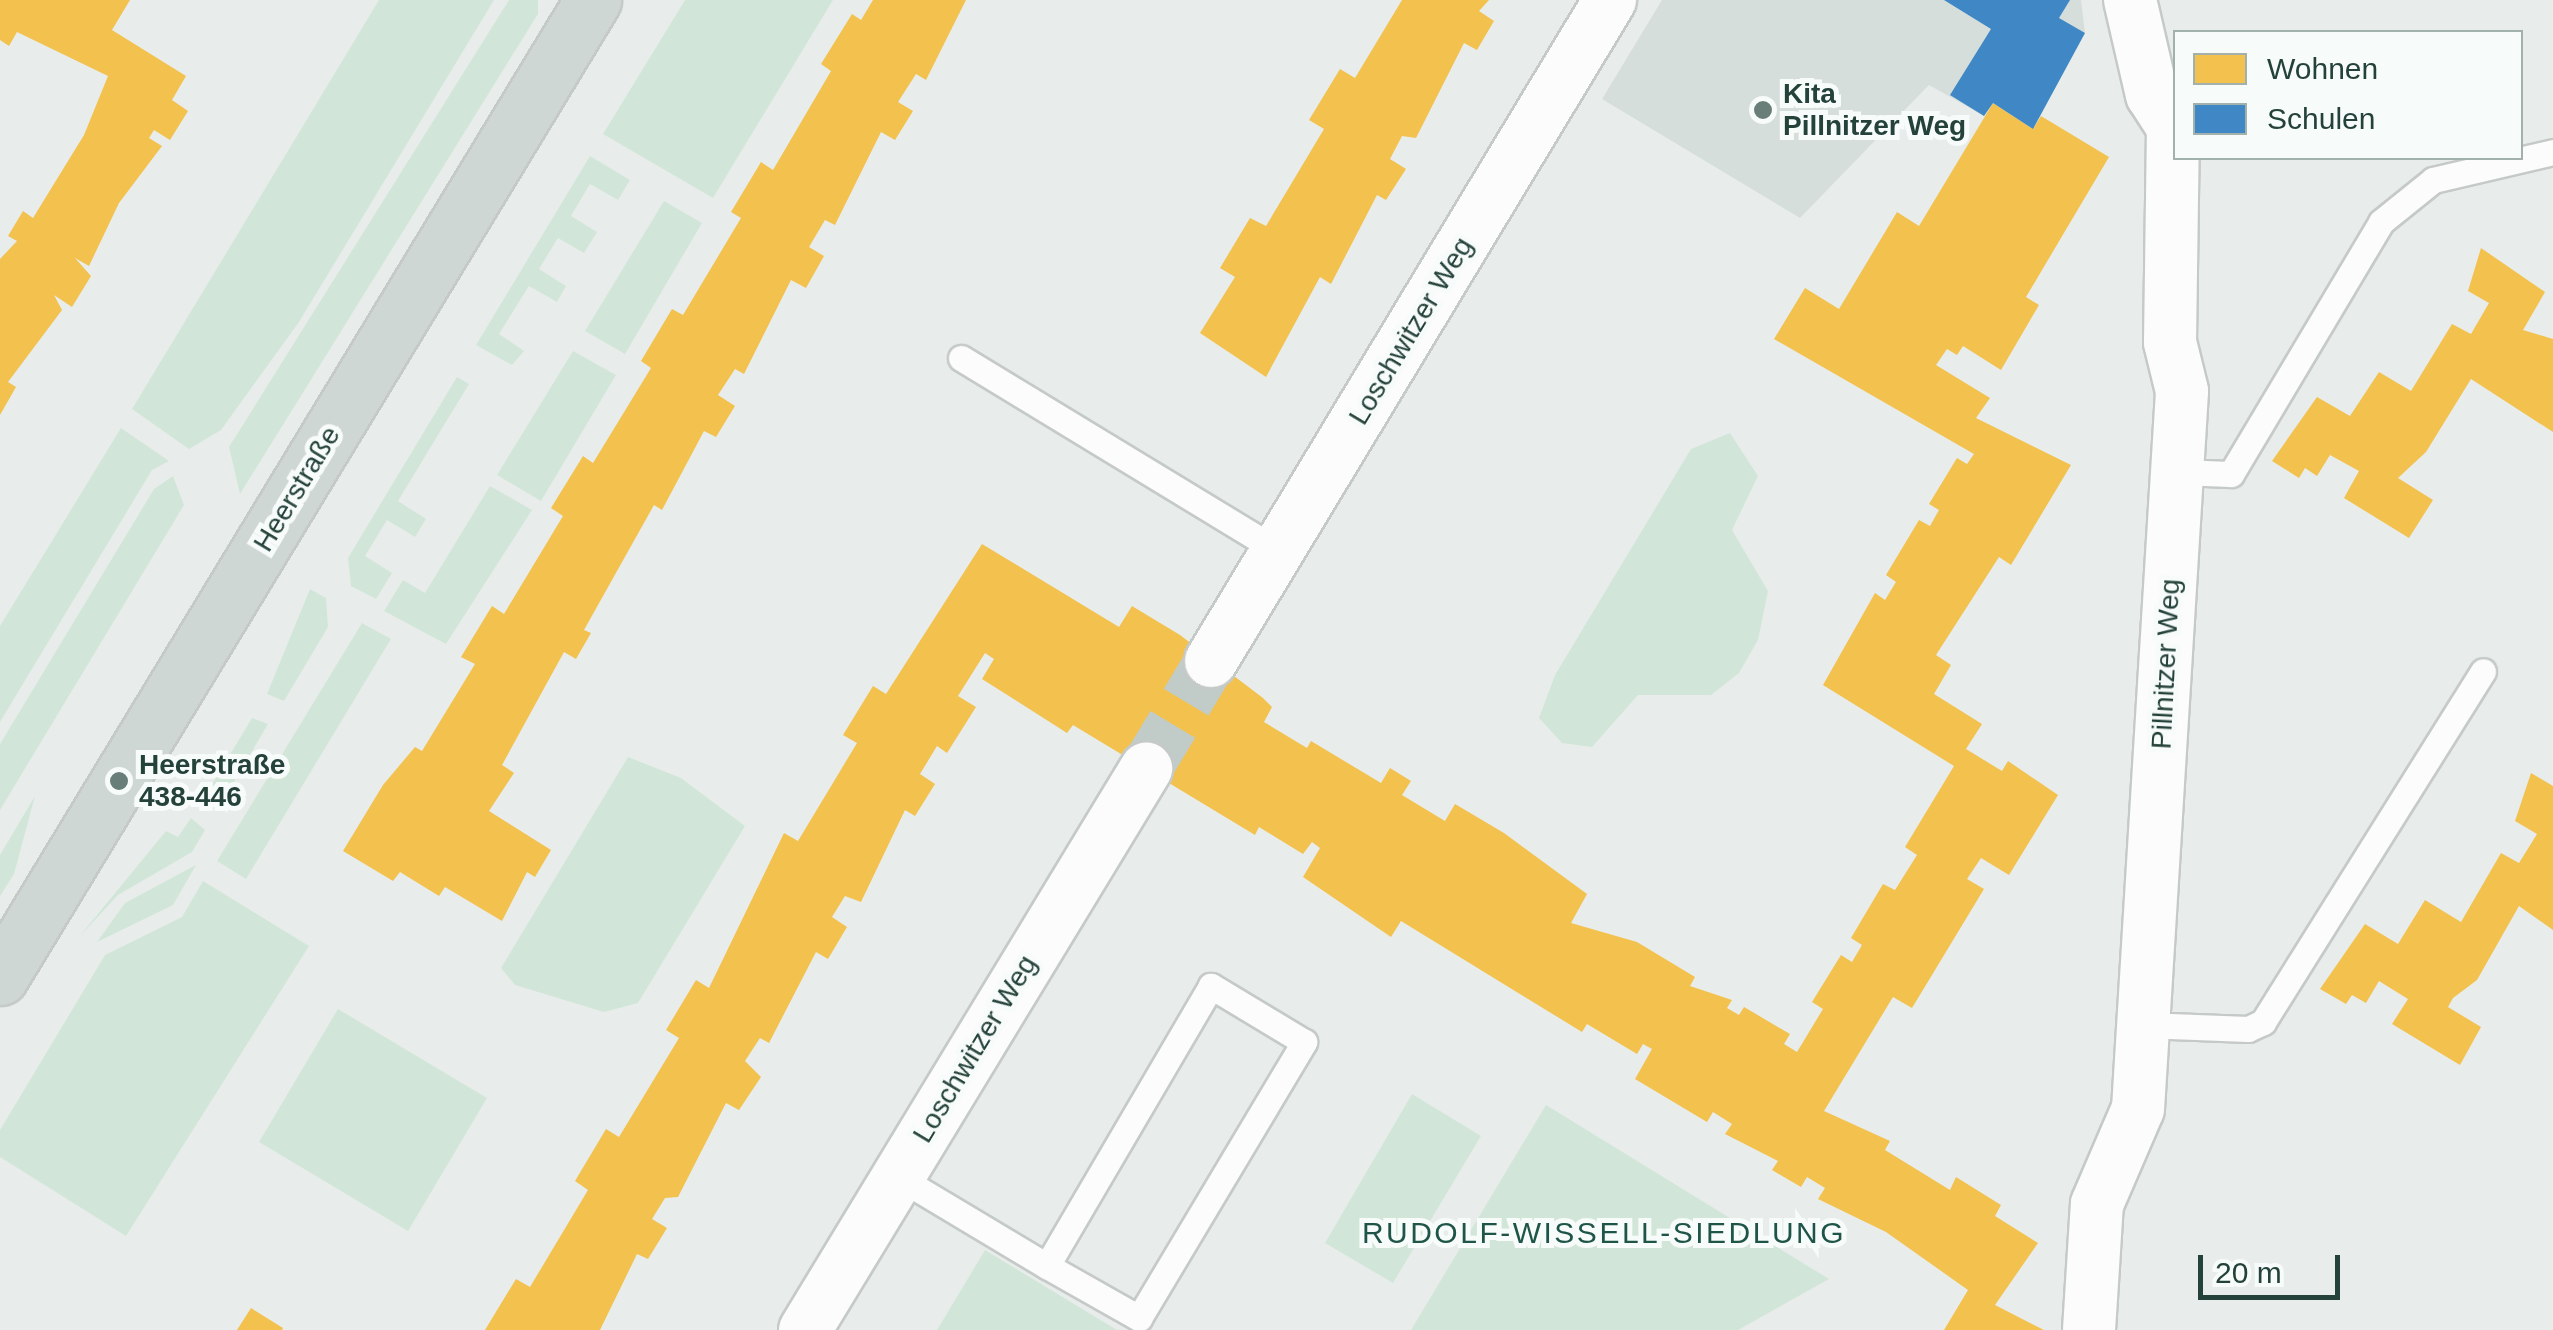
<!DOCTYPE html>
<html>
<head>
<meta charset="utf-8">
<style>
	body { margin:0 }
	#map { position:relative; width:2553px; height:1330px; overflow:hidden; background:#e8edeb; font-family:Helvetica,sans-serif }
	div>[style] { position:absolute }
	.built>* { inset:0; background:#d6dedb }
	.green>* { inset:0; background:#d1e6d8 }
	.homes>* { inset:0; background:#f2c14e }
	.schools>* { inset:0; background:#3f88c5 }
	.minor-tunnel>* { height:52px; margin-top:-26px; transform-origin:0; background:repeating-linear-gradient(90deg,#c1cbc8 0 52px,transparent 0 78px) }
	.roads { filter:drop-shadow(2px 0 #c5cac8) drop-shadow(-2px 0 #c5cac8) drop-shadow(0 2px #c5cac8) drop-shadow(0 -2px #c5cac8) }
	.service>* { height:25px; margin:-12.5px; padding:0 12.5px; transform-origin:12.5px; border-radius:12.5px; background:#fcfcfc }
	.minor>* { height:52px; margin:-26px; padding:0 26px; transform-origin:26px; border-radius:26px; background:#fcfcfc }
	.primary>* { height:55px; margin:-27.5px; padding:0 27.5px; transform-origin:27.5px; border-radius:27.5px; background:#cfd7d5 }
	.dots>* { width:28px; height:28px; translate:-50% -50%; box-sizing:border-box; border:5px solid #f7fbf9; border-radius:50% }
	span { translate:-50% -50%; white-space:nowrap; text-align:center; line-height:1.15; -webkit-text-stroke:10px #f7fbf9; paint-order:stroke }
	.poi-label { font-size:28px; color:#24423a; font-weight:700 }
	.left { translate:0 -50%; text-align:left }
	.street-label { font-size:28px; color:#24423a }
	.neighbourhood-label { font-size:30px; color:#1f5548; letter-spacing:2.5px }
	.legend { position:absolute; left:2173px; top:30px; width:350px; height:130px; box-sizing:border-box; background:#f7fbf9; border:2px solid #a3b1ad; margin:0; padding:12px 18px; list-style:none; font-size:30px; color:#24423a }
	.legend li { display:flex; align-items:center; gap:20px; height:50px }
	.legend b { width:50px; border:2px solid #a3b1ad }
	.scale { position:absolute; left:2198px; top:1255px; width:142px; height:45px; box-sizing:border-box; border:5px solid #24423a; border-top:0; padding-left:12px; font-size:30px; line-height:35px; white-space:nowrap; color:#24423a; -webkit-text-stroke:8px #f7fbf9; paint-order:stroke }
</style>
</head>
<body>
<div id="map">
	<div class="built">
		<i style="clip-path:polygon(1662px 0,2081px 0,2085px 33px,2033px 129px,1993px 103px,1984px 116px,1929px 85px,1800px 218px,1602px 99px)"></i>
	</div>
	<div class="green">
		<i style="clip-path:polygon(379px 0,494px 0,299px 322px,221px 430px,189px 449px,132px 409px)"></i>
		<i style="clip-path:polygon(509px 0,538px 0,538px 14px,240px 494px,229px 447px)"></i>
		<i style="clip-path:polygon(685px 0,833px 0,713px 198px,603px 134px)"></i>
		<i style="clip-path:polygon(590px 156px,630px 180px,618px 200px,590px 184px,571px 216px,597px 232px,584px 253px,558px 238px,539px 269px,566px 286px,557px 302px,529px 286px,499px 334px,524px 351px,512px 365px,476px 345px)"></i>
		<i style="clip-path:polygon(664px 201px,702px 223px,625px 354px,585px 331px)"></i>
		<i style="clip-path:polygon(573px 351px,616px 375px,541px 501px,497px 475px)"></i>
		<i style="clip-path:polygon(457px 377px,469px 384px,398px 501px,426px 519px,415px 537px,387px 520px,365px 556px,392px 573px,376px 599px,351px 586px,348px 558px)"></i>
		<i style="clip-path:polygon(121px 428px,169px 461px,152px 470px,0 722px,0 626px)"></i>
		<i style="clip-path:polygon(1730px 433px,1758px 476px,1732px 530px,1768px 591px,1758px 640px,1739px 673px,1711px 695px,1638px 695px,1592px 747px,1562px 743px,1539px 718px,1555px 675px,1691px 449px)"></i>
		<i style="clip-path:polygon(173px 476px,184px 505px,0 810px,0 744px,154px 489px)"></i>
		<i style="clip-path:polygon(490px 486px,532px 510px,446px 644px,384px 611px,403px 580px,425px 593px)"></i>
		<i style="clip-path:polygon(310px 589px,326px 598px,328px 627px,284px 701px,267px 694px)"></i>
		<i style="clip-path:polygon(362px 623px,391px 639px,246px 879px,217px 861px)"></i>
		<i style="clip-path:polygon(252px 718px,268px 724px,221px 804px,205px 796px)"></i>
		<i style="clip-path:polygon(628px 757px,681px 778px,745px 826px,638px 1003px,604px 1012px,515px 985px,501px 968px)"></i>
		<i style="clip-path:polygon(35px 796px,14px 874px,0 896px,0 855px)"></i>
		<i style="clip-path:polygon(191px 818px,205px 830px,192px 852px,118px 895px,79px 937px,166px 831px,178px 837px)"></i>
		<i style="clip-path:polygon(196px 865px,173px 905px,97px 942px,125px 903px)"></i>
		<i style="clip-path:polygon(203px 881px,309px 946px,126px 1236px,0 1157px,0 1130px,105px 955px,182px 917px)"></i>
		<i style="clip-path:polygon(338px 1009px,487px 1098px,408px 1231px,259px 1142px)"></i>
		<i style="clip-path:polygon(1412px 1094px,1481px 1136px,1393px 1283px,1325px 1243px)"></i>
		<i style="clip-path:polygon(1546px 1105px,1829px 1279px,1738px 1330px,1411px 1330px)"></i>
		<i style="clip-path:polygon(985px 1250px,1117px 1330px,937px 1330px)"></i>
	</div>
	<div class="homes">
		<i style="clip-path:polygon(0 0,130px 0,112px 30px,186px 76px,172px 100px,188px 111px,170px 140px,154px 130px,149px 138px,162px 146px,119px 203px,89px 266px,75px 258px,91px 276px,72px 307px,54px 295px,62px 310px,8px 382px,16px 387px,0 415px,0 259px,17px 241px,8px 236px,23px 211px,33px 218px,84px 135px,108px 76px,17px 32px,9px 46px,0 40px)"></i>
		<i style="clip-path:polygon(873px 0,966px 0,926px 80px,916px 74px,898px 102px,913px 111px,895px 140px,881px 132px,835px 225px,825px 220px,809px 247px,824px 256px,806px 288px,791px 280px,744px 374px,735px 369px,718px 395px,735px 406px,716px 437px,704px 431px,662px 510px,654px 505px,584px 630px,591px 633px,576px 659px,564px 652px,502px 765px,514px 773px,489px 811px,551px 850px,535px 877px,527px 872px,502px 921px,445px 887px,439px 896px,400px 872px,393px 881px,343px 851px,383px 785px,415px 747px,422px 751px,475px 664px,461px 657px,492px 606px,504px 614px,563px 516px,551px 508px,583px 456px,593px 463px,651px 368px,641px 361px,672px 309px,683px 315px,741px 218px,731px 212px,761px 162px,773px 170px,831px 71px,821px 64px,852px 14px,861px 20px)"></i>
		<i style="clip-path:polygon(1402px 0,1489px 0,1479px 11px,1494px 21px,1477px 50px,1464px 43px,1416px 138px,1402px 136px,1390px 159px,1406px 169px,1386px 200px,1377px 195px,1331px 284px,1320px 277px,1266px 377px,1200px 333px,1235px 277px,1220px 268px,1250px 218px,1266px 226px,1324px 129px,1309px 120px,1340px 69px,1355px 78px)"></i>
		<i style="clip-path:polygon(1993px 103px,2033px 129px,2041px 116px,2109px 157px,2026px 297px,2039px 305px,2001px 370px,1963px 346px,1957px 355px,1947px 349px,1936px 365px,1990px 398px,1976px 418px,2071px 465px,2011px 565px,1999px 557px,1936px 655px,1951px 665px,1934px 694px,1982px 724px,1966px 749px,2002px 771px,2008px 761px,2058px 795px,2009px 875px,1981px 858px,1967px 879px,1984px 889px,1912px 1008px,1893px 997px,1824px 1111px,1890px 1141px,1885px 1150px,1950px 1190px,1956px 1177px,2001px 1205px,1995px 1216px,2038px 1243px,1995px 1305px,2044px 1330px,1944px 1330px,1968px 1290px,1886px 1232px,1818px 1199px,1825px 1188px,1807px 1177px,1801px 1187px,1772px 1170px,1778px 1161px,1725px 1134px,1732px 1124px,1713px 1112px,1707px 1122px,1635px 1079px,1652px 1049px,1643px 1044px,1637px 1054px,1587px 1024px,1582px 1032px,1401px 921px,1391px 937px,1303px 877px,1320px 848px,1312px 842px,1303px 854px,1259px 827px,1255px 835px,1073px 725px,1067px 733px,982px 679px,994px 659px,985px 653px,958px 696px,976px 707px,947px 753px,937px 746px,920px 774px,935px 784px,915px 816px,905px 810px,861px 902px,845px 896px,832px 917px,847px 927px,828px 959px,816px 952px,769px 1043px,760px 1038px,745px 1061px,761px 1077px,739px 1110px,726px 1103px,678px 1197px,665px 1198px,652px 1219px,667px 1228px,648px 1259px,637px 1254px,600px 1330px,485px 1330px,516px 1279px,530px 1287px,588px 1190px,575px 1181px,606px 1129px,619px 1137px,679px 1038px,666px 1030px,696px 980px,709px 988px,784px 833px,798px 841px,857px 743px,843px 735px,873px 686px,886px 694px,982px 544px,1119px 627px,1132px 606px,1180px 635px,1263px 698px,1272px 707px,1264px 722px,1307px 748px,1311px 741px,1381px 783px,1390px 768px,1411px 781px,1402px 795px,1445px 821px,1455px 804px,1504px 833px,1587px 894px,1571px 923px,1637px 942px,1695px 977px,1690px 986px,1732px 1000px,1727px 1008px,1739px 1015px,1744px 1007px,1790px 1034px,1784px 1044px,1797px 1052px,1823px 1009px,1812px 1002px,1841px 955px,1852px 962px,1862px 945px,1851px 938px,1883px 884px,1895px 890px,1917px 855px,1905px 847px,1954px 766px,1823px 685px,1875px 593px,1885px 600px,1896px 582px,1886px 575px,1919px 520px,1930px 526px,1939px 510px,1929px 504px,1957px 458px,1967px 464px,1974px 454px,1774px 339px,1805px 288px,1839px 309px,1897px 212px,1919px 226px)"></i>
		<i style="clip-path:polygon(2481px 248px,2545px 292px,2523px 330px,2553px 339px,2553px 432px,2471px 379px,2426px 452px,2398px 478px,2433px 500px,2409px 538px,2344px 498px,2359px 471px,2330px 455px,2317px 476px,2305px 468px,2299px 478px,2272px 461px,2317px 397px,2350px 416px,2379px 372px,2411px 391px,2452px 324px,2471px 334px,2489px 303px,2468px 291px)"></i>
		<i style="clip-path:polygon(2531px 773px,2553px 786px,2553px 930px,2519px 906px,2477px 980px,2453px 998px,2448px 1007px,2481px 1027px,2460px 1065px,2392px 1024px,2408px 999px,2379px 981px,2366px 1003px,2352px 995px,2346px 1004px,2320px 989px,2365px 924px,2398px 944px,2425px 900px,2461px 922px,2501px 853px,2519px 863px,2537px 834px,2515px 821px)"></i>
		<i style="clip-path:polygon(251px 1308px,283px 1328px,282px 1330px,237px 1330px)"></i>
	</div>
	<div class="schools">
		<i style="clip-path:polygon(1944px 0,2070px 0,2059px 18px,2085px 33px,2033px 129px,1993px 103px,1984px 116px,1950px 95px,1991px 29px)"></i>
	</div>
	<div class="minor-tunnel">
		<i style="left:1146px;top:769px;width:126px;rotate:-59deg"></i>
	</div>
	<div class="roads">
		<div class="service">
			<i style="left:961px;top:358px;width:372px;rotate:31.3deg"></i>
			<i style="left:2177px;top:472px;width:54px;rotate:2.1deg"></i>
			<i style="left:2231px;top:474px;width:293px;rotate:-59.2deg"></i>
			<i style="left:2381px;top:222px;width:67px;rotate:-38.9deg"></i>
			<i style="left:2433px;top:180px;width:123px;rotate:-13.1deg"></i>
			<i style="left:2144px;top:1025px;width:104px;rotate:2.2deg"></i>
			<i style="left:2248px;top:1029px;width:17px;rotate:-25deg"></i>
			<i style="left:2263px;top:1022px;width:414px;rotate:-57.9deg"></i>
			<i style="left:898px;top:1177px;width:174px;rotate:30.9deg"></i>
			<i style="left:1047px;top:1266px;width:106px;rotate:29.5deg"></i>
			<i style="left:1139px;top:1318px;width:322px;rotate:-59.1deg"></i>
			<i style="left:1304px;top:1042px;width:109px;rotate:-148.9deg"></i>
			<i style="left:1211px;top:986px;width:324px;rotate:120.4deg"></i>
		</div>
		<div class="minor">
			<i style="left:1211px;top:661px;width:772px;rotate:-58.88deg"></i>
			<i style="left:805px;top:1330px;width:657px;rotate:-58.71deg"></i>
			<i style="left:2089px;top:1330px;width:126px;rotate:-86.4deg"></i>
			<i style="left:2097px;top:1204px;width:103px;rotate:-66.7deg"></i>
			<i style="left:2138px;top:1109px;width:719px;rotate:-86.49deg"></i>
			<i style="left:2182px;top:391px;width:50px;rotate:-103.8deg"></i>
			<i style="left:2170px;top:342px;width:215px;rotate:-89.2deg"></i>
			<i style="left:2173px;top:127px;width:38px;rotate:-123deg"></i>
			<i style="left:2152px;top:95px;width:98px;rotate:-103deg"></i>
		</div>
		<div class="primary">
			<i style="left:0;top:977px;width:1143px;rotate:-58.74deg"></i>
		</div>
	</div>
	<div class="dots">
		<i style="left:1763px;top:110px;background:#697e78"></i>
		<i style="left:119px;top:781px;background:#697e78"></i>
	</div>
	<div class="poi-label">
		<span class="left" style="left:1783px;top:110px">Kita<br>Pillnitzer Weg</span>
		<span class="left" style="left:139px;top:781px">Heerstraße<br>438-446</span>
	</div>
	<div class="street-label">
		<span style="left:1411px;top:331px;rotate:-59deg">Loschwitzer Weg</span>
		<span style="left:297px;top:489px;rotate:-59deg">Heerstraße</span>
		<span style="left:2166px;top:664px;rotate:-87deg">Pillnitzer Weg</span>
		<span style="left:975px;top:1049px;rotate:-59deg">Loschwitzer Weg</span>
	</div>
	<div class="neighbourhood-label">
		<span style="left:1604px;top:1233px">RUDOLF-WISSELL-SIEDLUNG</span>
	</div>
	<ul class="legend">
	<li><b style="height:28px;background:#f2c14e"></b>Wohnen</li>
	<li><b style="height:28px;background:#3f88c5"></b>Schulen</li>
	</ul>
	<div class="scale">20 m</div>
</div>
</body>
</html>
